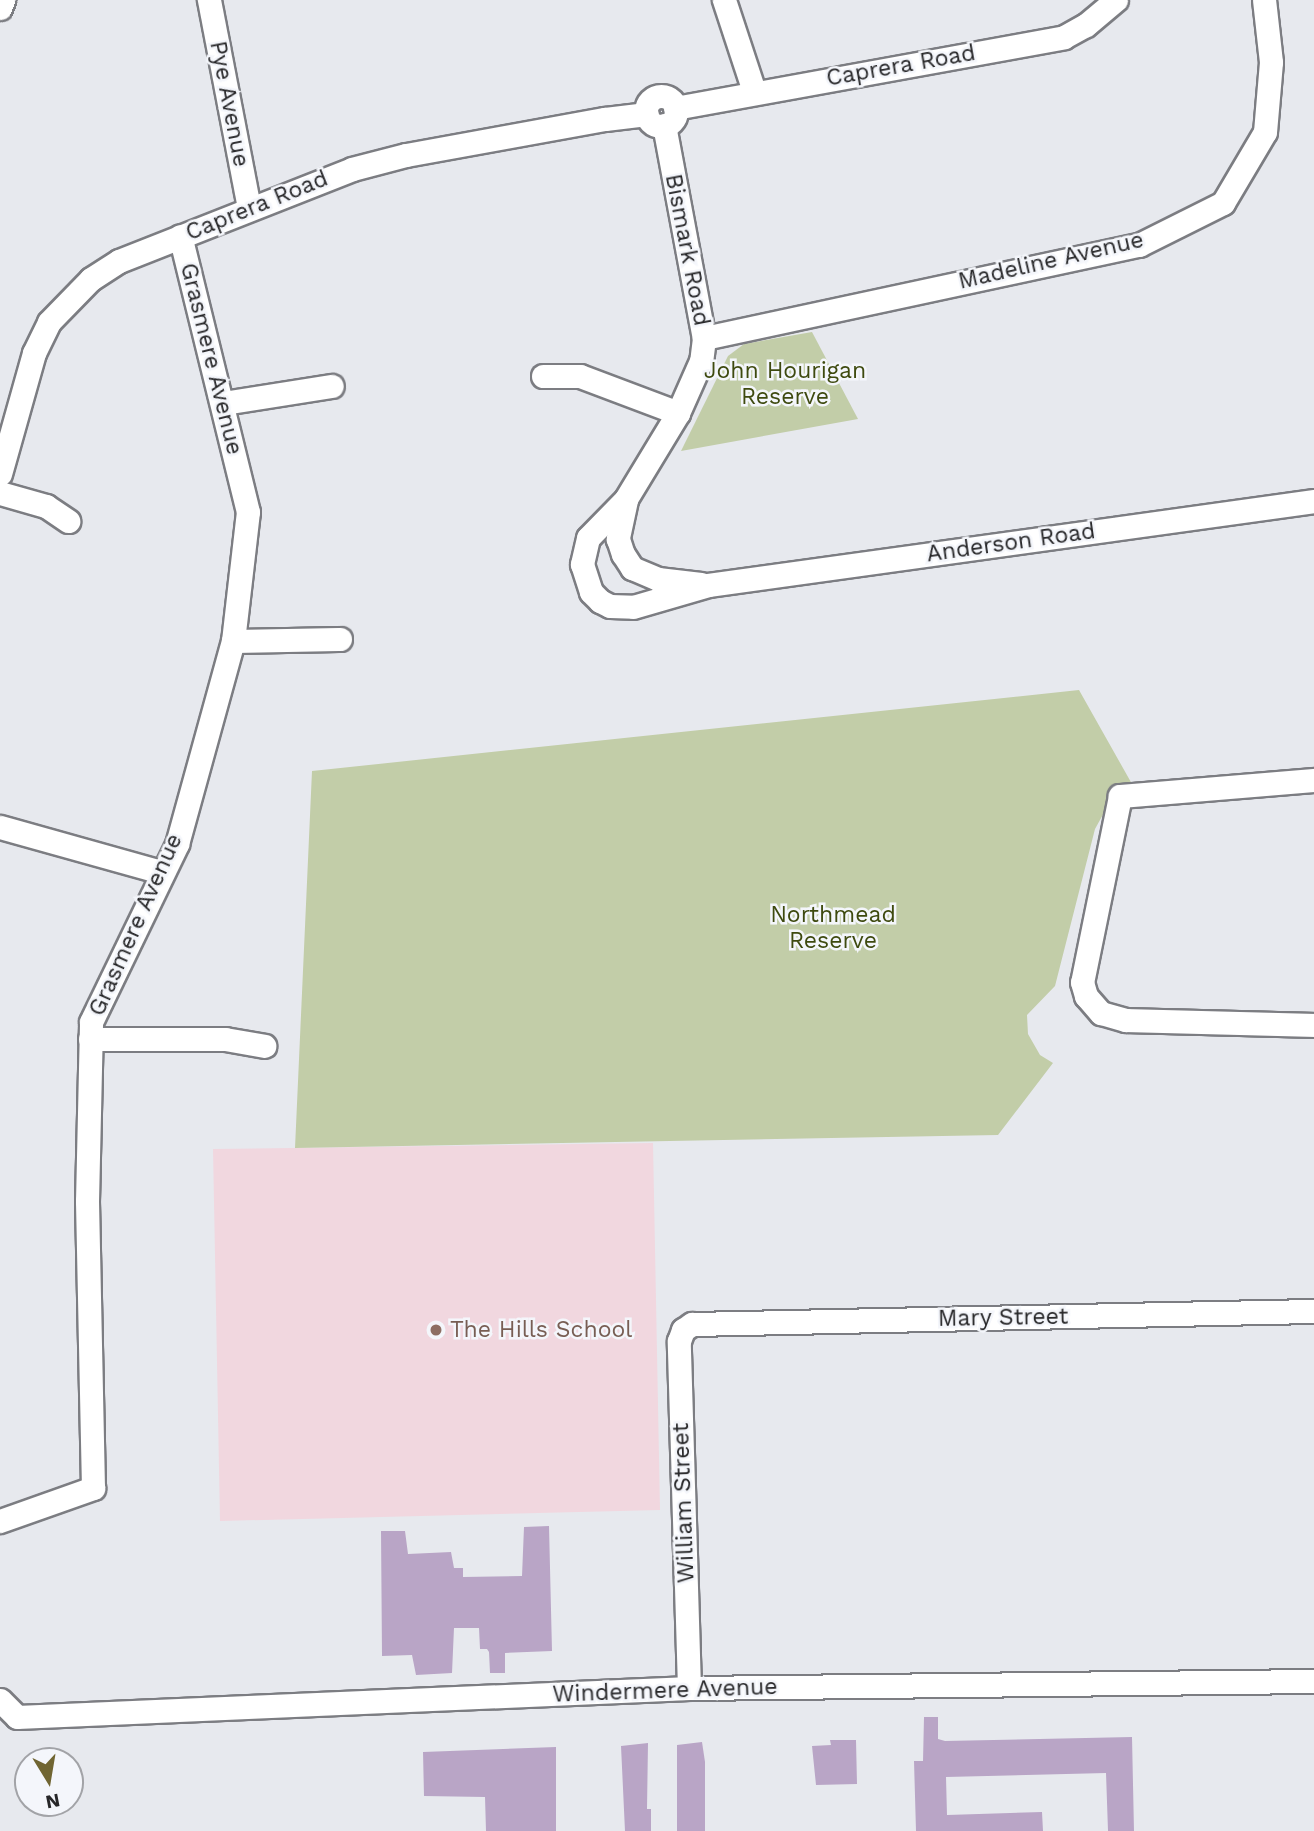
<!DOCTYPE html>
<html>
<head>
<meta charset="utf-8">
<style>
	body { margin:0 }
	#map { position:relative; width:1314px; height:1831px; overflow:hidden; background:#e7e9ee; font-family:"Work Sans",sans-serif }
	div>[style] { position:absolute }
	.education>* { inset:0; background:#f1d7df }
	.green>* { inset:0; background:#c2cda8 }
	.building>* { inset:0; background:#b9a5c6 }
	.roads { filter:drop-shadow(2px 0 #7c7d82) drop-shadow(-2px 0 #7c7d82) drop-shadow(0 2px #7c7d82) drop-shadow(0 -2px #7c7d82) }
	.minor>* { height:23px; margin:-11.5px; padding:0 11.5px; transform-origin:11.5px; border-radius:11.5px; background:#fff }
	.minor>.ring { margin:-11.5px; padding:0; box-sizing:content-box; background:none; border:23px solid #fff; border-radius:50% }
	.dots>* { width:19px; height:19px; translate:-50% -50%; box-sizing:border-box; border:4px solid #f4f6fb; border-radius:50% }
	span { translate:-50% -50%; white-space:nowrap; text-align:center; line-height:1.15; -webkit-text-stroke:5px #f4f6fb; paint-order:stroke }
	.street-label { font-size:23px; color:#262628 }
	.park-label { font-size:23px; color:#3e4a0f }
	.education-label { font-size:23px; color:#785e54 }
	.left { translate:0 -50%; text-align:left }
	.north { position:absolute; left:14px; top:1747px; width:70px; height:70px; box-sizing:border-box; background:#f4f6fb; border:2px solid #a2a3a7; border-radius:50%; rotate:169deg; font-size:19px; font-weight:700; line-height:28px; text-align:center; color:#262628 }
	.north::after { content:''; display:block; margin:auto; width:24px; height:32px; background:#706532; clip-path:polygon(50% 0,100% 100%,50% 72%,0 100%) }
</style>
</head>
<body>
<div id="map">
	<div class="education">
		<i style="clip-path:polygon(653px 1143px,660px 1510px,220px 1521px,213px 1149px)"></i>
	</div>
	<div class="green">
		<i style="clip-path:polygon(812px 332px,858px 419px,681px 451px,728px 356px,744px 344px)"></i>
		<i style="clip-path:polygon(1079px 690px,1132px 784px,1111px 800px,1095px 829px,1055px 986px,1027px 1015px,1028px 1034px,1040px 1055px,1053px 1063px,998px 1135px,295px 1148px,312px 771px)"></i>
	</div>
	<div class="building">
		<i style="clip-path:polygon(549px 1526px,552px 1651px,505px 1653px,505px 1673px,490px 1673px,489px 1652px,487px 1649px,480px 1649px,479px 1628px,454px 1628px,452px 1673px,416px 1675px,412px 1655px,382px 1656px,381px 1531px,405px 1531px,408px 1554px,451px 1552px,454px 1568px,463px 1568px,463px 1577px,522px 1576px,524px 1527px)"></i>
		<i style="clip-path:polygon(924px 1717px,938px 1717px,938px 1739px,945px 1741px,1132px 1737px,1134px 1831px,1108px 1831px,1106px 1773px,946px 1777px,947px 1815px,1042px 1812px,1043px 1831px,916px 1831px,914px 1761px,923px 1761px)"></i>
		<i style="clip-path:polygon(830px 1740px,856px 1740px,857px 1784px,816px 1785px,812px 1746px,831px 1745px)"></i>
		<i style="clip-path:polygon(702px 1742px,705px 1762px,705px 1831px,677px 1831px,677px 1745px)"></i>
		<i style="clip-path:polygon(648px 1743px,647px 1809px,651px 1809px,651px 1831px,625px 1831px,621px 1746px)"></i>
		<i style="clip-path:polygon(556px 1747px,556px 1831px,486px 1831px,485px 1797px,424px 1796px,423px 1752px)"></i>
	</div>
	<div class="roads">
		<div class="minor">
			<i style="left:209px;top:0;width:212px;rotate:79.1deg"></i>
			<i style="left:724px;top:0;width:96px;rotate:71.8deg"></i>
			<i style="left:0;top:8px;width:9px;rotate:-69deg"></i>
			<i class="ring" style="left:646px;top:96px;width:7px;height:7px"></i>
			<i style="left:675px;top:108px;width:395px;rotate:-10.3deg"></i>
			<i style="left:1064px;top:37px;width:25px;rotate:-29deg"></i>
			<i style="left:1086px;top:25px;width:39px;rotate:-40deg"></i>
			<i style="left:664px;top:125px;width:217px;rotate:79.4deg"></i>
			<i style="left:704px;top:338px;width:23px;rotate:97deg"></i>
			<i style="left:701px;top:361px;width:57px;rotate:113.9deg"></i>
			<i style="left:678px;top:413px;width:100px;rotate:121.2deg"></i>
			<i style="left:626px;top:499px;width:54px;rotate:134.3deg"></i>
			<i style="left:588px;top:538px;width:27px;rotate:103deg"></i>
			<i style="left:582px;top:564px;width:29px;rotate:72deg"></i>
			<i style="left:591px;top:592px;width:13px;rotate:45deg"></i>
			<i style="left:600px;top:601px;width:11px;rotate:27deg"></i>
			<i style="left:610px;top:606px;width:23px;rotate:2deg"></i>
			<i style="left:633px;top:607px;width:78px;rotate:-16.3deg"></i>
			<i style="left:708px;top:585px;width:612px;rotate:-7.89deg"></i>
			<i style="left:704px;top:338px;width:445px;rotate:-12.1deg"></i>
			<i style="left:1139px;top:245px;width:94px;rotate:-26.6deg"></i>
			<i style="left:1223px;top:203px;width:82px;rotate:-59.4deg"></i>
			<i style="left:1265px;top:132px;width:70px;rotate:-85.1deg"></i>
			<i style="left:1271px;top:62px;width:62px;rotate:-96.4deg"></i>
			<i style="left:543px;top:376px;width:37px"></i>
			<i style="left:580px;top:376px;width:105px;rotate:20.7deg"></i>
			<i style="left:223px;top:403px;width:110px;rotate:-8.9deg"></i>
			<i style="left:0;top:474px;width:126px;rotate:-74.3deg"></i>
			<i style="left:34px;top:353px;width:34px;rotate:-64deg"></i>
			<i style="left:49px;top:322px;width:60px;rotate:-45.7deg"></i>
			<i style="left:91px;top:279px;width:33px;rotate:-33deg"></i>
			<i style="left:119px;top:261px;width:251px;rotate:-21.5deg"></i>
			<i style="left:352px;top:169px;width:56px;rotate:-14.5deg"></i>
			<i style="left:406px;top:155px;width:202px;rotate:-10.3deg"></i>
			<i style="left:605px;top:119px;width:42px;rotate:-6.8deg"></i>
			<i style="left:0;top:493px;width:48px;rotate:15.8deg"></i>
			<i style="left:46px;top:506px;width:27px;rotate:34deg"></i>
			<i style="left:626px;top:500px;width:40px;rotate:102deg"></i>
			<i style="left:618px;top:539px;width:16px;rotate:72deg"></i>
			<i style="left:623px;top:554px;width:17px;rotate:57deg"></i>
			<i style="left:632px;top:568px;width:28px;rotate:23deg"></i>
			<i style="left:658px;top:579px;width:43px;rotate:6.6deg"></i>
			<i style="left:233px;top:641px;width:107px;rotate:-1.1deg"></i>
			<i style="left:1314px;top:780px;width:195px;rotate:175.3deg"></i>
			<i style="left:1120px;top:796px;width:190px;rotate:101.5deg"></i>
			<i style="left:1082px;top:982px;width:15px;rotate:74deg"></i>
			<i style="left:1086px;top:996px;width:23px;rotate:49deg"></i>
			<i style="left:1101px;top:1013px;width:26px;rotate:16deg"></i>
			<i style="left:1126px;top:1020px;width:188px;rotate:1.5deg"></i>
			<i style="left:0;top:827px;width:167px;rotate:15.6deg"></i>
			<i style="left:90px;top:1039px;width:135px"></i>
			<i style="left:225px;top:1039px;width:40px;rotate:10deg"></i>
			<i style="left:0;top:1521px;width:99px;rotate:-19.5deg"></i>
			<i style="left:93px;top:1488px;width:287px;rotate:-91.2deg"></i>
			<i style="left:87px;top:1201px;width:179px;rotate:-88.7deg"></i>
			<i style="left:91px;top:1022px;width:198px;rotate:-64.2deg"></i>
			<i style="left:177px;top:844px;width:211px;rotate:-74.6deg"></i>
			<i style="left:233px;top:641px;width:130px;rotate:-83.4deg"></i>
			<i style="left:248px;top:512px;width:284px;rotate:-103.8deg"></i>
			<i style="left:689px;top:1688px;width:347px;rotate:-91.7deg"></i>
			<i style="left:679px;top:1341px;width:12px;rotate:-70deg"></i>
			<i style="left:683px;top:1330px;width:11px;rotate:-34deg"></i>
			<i style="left:692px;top:1324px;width:622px;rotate:-1.2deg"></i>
			<i style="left:0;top:1700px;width:24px;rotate:45deg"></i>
			<i style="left:17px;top:1717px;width:673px;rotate:-2.47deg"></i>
			<i style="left:689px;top:1688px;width:625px;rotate:-0.64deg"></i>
		</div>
	</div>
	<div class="dots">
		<i style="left:436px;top:1330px;background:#8d6e63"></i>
	</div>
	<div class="street-label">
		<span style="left:901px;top:66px;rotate:-10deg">Caprera Road</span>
		<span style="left:229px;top:104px;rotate:79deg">Pye Avenue</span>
		<span style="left:257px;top:206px;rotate:-22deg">Caprera Road</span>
		<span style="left:687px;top:250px;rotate:79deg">Bismark Road</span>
		<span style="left:1051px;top:261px;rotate:-13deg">Madeline Avenue</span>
		<span style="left:211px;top:359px;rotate:76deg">Grasmere Avenue</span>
		<span style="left:1011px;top:543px;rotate:-8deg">Anderson Road</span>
		<span style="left:136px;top:925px;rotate:-66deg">Grasmere Avenue</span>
		<span style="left:1003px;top:1318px;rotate:-1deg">Mary Street</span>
		<span style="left:684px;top:1503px;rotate:-92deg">William Street</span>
		<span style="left:665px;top:1691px;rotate:-2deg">Windermere Avenue</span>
	</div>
	<div class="park-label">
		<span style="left:785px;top:384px">John Hourigan<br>Reserve</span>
		<span style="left:833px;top:928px">Northmead<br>Reserve</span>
	</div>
	<div class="education-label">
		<span class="left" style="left:450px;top:1330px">The Hills School</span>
	</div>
	<div class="north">N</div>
</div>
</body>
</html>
